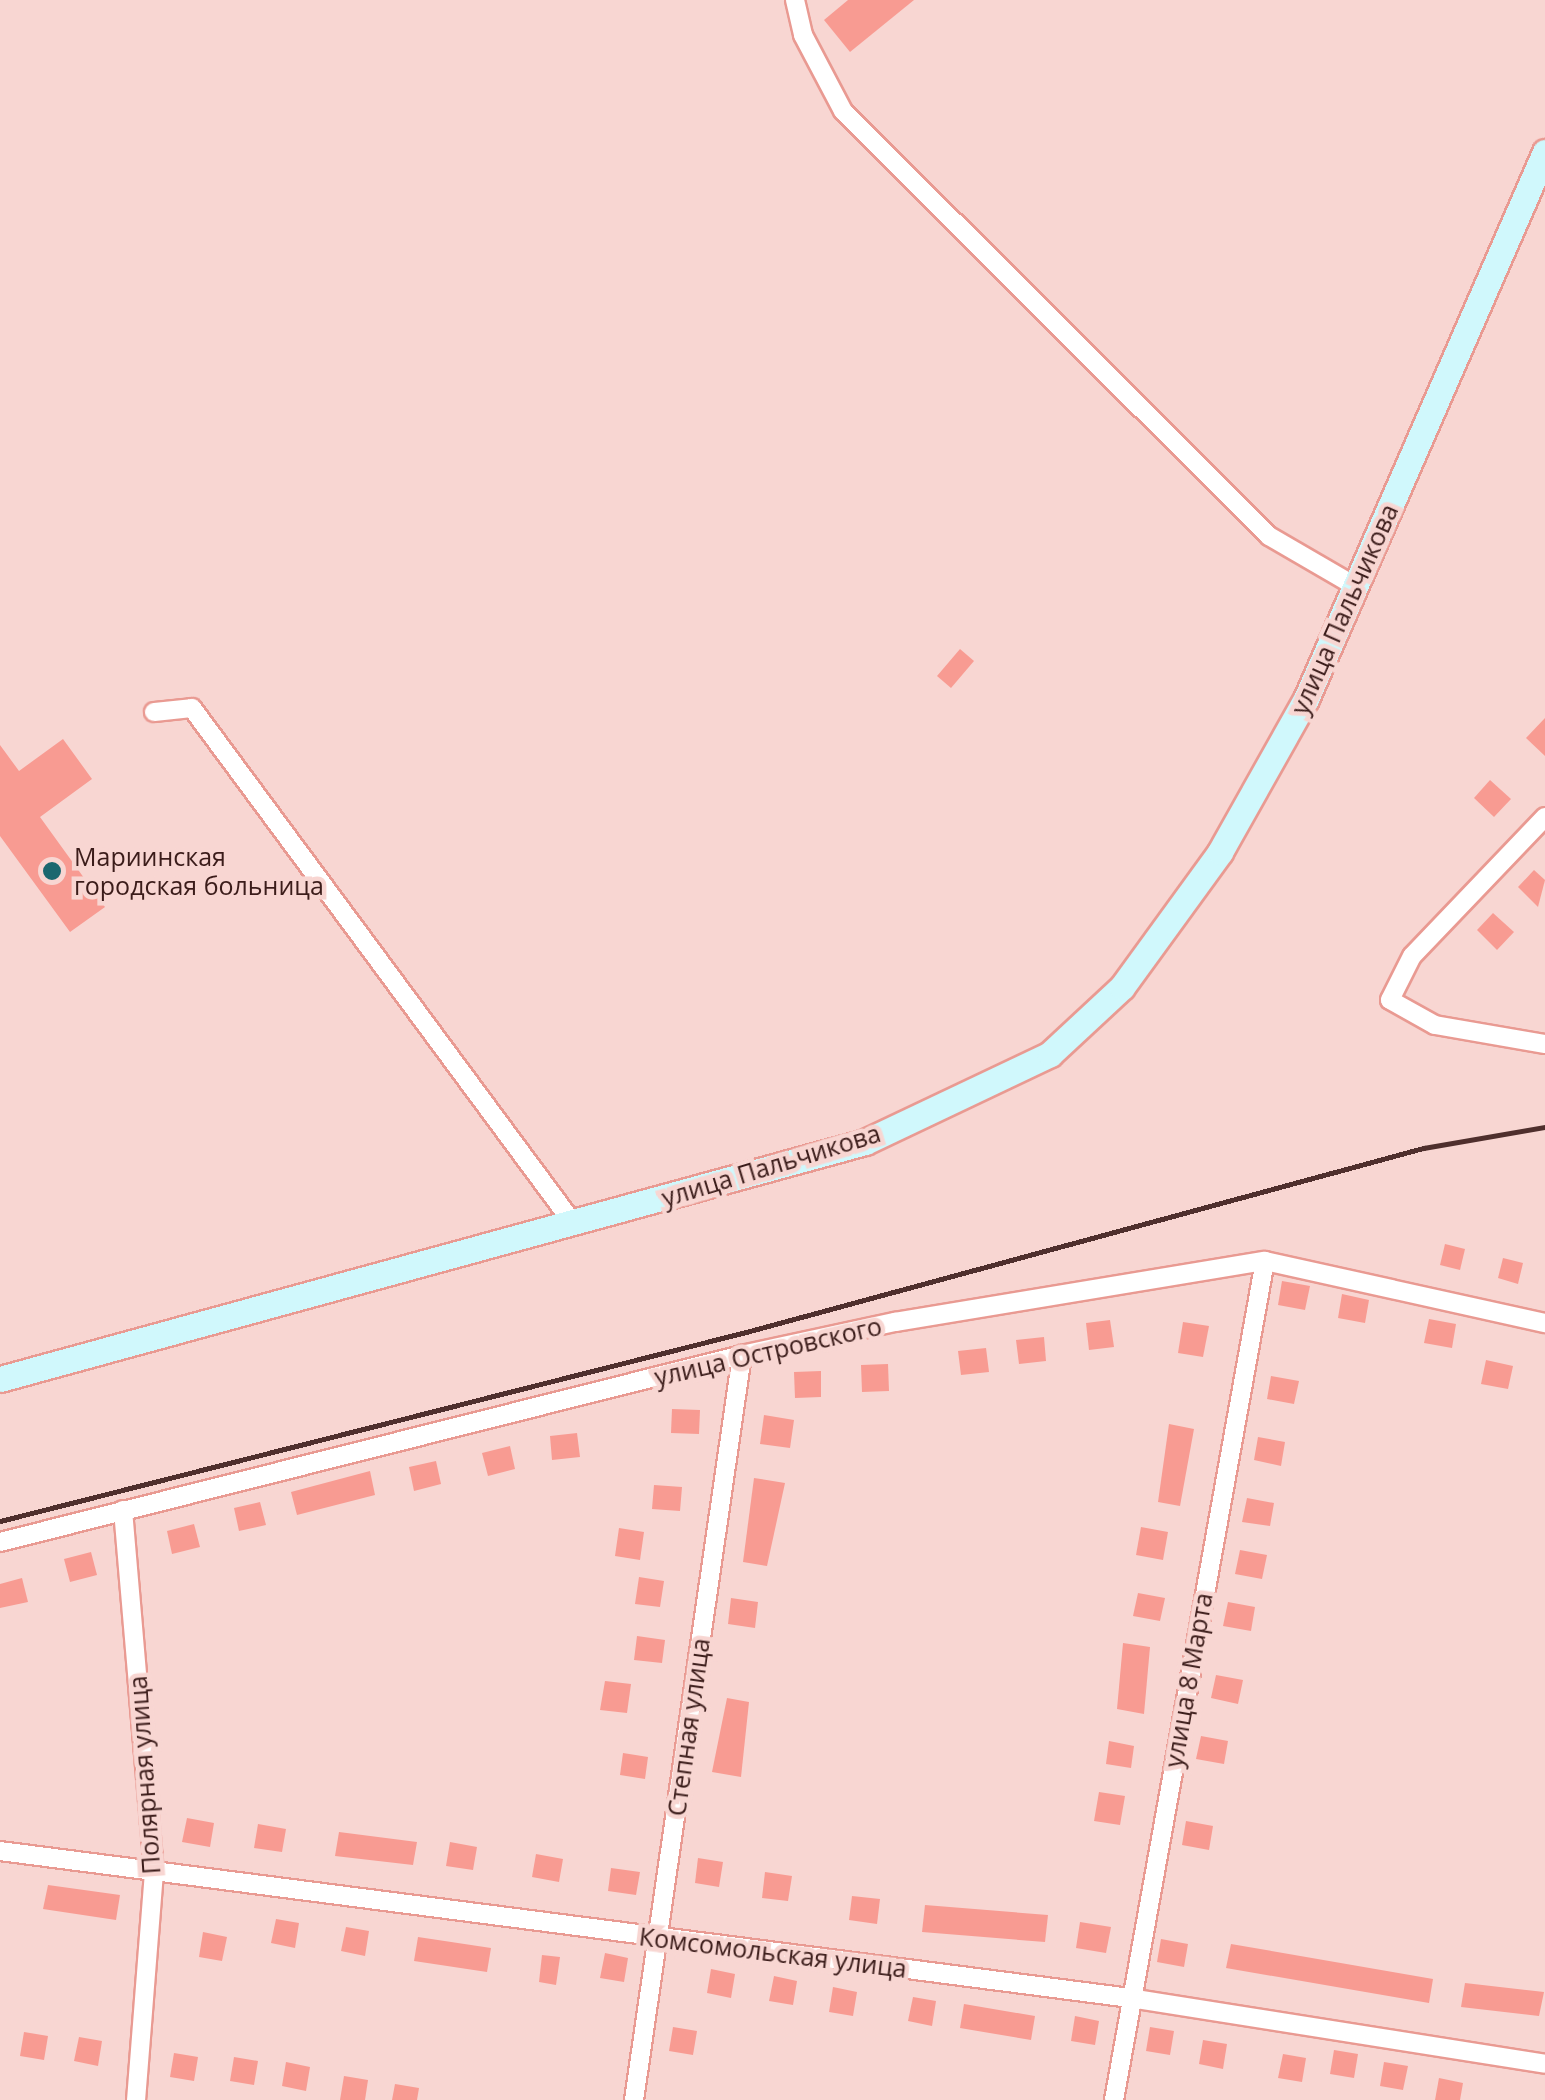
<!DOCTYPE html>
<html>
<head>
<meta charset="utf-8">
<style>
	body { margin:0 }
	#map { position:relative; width:1545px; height:2100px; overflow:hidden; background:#f8d6d2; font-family:"Open Sans",sans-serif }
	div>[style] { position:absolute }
	.building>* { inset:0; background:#f89b92 }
	.roads { filter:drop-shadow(2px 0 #e99a92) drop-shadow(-2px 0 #e99a92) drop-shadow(0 2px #e99a92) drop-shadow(0 -2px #e99a92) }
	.street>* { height:18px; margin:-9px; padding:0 9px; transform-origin:9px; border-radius:9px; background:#fff }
	.secondary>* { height:25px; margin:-12.5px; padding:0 12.5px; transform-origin:12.5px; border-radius:12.5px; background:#d0f8fc }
	.rail>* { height:5px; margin:-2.5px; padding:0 2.5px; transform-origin:2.5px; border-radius:2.5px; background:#4f2f2d }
	.dots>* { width:28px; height:28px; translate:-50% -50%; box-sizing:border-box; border:5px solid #f8d6d2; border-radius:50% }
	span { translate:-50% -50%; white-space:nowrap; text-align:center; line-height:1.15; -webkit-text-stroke:9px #f8d6d2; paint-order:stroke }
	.street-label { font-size:25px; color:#3b1c1a }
	.poi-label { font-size:25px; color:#3b1c1a }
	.left { translate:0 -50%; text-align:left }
</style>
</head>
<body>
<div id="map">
	<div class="building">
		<i style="clip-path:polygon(848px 0,914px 0,850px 52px,824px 20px)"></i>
		<i style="clip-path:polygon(960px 649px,974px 661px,951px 688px,937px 676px)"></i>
		<i style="clip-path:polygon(1545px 718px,1545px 756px,1526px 738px)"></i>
		<i style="clip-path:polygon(63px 739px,92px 779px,40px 817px,105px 907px,70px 932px,0 836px,0 745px,19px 771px)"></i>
		<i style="clip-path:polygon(1490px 780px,1511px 799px,1494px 817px,1474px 798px)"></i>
		<i style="clip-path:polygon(1534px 870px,1545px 880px,1538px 907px,1518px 887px)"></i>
		<i style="clip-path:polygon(1493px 913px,1514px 932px,1497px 950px,1477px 930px)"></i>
		<i style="clip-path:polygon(1445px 1244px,1465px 1249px,1460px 1270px,1440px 1265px)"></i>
		<i style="clip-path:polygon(1503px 1258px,1523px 1263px,1518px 1284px,1498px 1278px)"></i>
		<i style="clip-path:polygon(1282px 1281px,1310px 1286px,1305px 1310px,1278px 1305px)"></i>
		<i style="clip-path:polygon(1342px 1294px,1369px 1300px,1365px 1323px,1338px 1318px)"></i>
		<i style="clip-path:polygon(1429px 1319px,1456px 1324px,1452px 1348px,1424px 1343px)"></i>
		<i style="clip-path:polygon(1110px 1320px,1114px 1347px,1089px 1350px,1086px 1323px)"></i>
		<i style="clip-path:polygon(1183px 1322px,1209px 1326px,1203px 1357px,1178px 1353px)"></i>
		<i style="clip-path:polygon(1044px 1337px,1046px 1361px,1019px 1364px,1016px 1340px)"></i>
		<i style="clip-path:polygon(986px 1348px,989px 1372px,961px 1375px,958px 1351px)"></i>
		<i style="clip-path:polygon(1486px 1360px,1513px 1366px,1508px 1389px,1481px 1384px)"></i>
		<i style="clip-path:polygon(888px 1364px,889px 1391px,862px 1392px,861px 1365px)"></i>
		<i style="clip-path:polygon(821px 1371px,821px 1397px,795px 1398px,794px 1372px)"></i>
		<i style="clip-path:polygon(1271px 1376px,1299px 1381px,1294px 1404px,1267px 1399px)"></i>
		<i style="clip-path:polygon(672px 1409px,700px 1410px,699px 1434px,671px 1433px)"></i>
		<i style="clip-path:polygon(764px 1415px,794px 1420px,790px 1448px,760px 1444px)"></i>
		<i style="clip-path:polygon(1169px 1424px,1194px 1429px,1180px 1506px,1158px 1502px)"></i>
		<i style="clip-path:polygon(577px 1433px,580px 1457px,552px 1460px,550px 1436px)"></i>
		<i style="clip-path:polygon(1258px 1437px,1285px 1442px,1281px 1466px,1254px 1460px)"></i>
		<i style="clip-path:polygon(510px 1446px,515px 1469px,488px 1476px,482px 1453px)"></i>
		<i style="clip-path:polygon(436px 1461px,441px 1484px,414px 1491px,409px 1467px)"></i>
		<i style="clip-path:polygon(370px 1471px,375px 1495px,297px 1515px,291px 1492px)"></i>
		<i style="clip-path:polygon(754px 1478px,785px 1483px,767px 1566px,743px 1562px)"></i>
		<i style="clip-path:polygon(654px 1485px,682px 1487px,680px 1511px,652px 1509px)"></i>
		<i style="clip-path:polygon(1247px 1498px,1274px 1503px,1270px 1526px,1242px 1522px)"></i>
		<i style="clip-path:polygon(260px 1502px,266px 1525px,239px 1531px,234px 1508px)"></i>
		<i style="clip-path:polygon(194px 1524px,200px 1547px,172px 1554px,167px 1531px)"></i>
		<i style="clip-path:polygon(1141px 1527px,1168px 1532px,1163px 1560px,1136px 1555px)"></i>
		<i style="clip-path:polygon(619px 1528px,644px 1532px,640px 1560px,615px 1556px)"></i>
		<i style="clip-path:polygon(1240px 1550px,1267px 1555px,1262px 1579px,1235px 1574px)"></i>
		<i style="clip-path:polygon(91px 1552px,97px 1575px,70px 1582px,64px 1559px)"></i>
		<i style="clip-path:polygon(639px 1577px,664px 1581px,660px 1607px,635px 1604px)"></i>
		<i style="clip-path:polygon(22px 1578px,28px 1602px,0 1608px,0 1584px)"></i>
		<i style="clip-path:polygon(1138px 1593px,1165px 1598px,1160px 1621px,1133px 1616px)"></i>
		<i style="clip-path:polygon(731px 1598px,758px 1602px,755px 1628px,728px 1624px)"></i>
		<i style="clip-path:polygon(1228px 1602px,1255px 1607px,1251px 1631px,1223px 1626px)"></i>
		<i style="clip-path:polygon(637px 1636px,665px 1640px,662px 1663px,634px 1660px)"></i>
		<i style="clip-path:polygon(1123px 1643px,1150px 1647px,1144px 1714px,1117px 1709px)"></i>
		<i style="clip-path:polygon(1216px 1675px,1243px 1680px,1238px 1704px,1211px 1698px)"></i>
		<i style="clip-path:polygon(605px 1681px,631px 1684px,627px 1713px,600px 1710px)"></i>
		<i style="clip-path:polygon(727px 1698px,749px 1702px,741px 1777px,712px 1772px)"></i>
		<i style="clip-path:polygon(1201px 1736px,1228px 1741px,1224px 1764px,1196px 1759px)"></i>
		<i style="clip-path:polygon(1109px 1741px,1134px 1746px,1131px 1768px,1106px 1764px)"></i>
		<i style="clip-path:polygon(623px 1753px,648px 1757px,645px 1779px,620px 1775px)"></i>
		<i style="clip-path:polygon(1099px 1792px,1125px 1796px,1120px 1825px,1094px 1821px)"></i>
		<i style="clip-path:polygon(187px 1818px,214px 1823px,210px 1847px,182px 1842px)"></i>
		<i style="clip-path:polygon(1186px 1821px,1213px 1826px,1209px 1850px,1182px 1845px)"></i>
		<i style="clip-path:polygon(258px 1824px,286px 1829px,282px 1852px,254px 1848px)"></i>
		<i style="clip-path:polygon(339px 1832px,417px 1842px,413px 1865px,335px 1856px)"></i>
		<i style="clip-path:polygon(450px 1842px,477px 1847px,473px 1870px,446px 1866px)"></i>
		<i style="clip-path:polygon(536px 1854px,563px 1859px,559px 1882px,532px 1877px)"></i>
		<i style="clip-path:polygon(698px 1858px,723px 1862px,719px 1887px,695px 1883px)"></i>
		<i style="clip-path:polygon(611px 1868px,640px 1872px,636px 1895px,608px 1891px)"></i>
		<i style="clip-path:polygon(765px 1872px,792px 1876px,788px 1901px,762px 1898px)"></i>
		<i style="clip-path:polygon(48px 1885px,120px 1895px,116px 1920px,43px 1909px)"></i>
		<i style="clip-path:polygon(852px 1896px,880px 1899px,877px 1924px,849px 1920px)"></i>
		<i style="clip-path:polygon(925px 1905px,1048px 1915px,1045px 1942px,922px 1932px)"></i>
		<i style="clip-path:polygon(276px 1919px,299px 1923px,295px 1948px,271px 1943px)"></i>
		<i style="clip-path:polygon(1080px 1922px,1111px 1927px,1106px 1953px,1076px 1948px)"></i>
		<i style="clip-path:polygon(346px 1927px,369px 1931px,365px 1956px,341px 1951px)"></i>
		<i style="clip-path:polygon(203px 1932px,227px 1937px,222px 1961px,199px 1957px)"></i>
		<i style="clip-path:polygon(418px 1937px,491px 1948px,487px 1972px,414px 1961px)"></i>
		<i style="clip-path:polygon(1161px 1939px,1188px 1944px,1184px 1967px,1157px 1962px)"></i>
		<i style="clip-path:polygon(1231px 1944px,1433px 1979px,1429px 2003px,1226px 1968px)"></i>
		<i style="clip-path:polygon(605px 1953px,628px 1958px,624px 1982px,600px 1978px)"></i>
		<i style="clip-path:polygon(542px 1955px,560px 1957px,556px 1985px,539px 1982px)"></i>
		<i style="clip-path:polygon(711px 1969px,735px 1974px,731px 1998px,707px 1993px)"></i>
		<i style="clip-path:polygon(774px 1976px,797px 1981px,793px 2005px,769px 2001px)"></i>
		<i style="clip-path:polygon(1465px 1983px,1544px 1992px,1539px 2016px,1461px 2007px)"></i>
		<i style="clip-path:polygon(833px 1987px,857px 1992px,853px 2016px,829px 2012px)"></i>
		<i style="clip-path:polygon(913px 1997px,936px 2001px,932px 2026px,908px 2021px)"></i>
		<i style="clip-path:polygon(964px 2004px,1035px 2016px,1031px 2040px,960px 2028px)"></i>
		<i style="clip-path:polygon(1075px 2016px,1099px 2021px,1095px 2045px,1071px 2041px)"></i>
		<i style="clip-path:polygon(673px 2027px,697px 2031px,693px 2055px,669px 2051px)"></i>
		<i style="clip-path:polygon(1150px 2027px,1174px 2031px,1170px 2055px,1146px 2051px)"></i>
		<i style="clip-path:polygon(24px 2032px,48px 2036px,44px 2060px,20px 2056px)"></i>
		<i style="clip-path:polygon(79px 2037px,102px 2041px,98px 2066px,74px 2061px)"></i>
		<i style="clip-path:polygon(1203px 2040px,1227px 2044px,1223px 2069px,1199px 2064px)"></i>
		<i style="clip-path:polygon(1334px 2050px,1358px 2054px,1354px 2078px,1330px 2074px)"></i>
		<i style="clip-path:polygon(174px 2053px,198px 2057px,194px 2081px,170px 2077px)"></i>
		<i style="clip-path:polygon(1283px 2054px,1306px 2058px,1302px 2082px,1278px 2078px)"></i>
		<i style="clip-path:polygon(234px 2057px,258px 2061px,254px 2085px,230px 2081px)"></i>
		<i style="clip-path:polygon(286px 2062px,310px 2067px,306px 2091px,282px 2086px)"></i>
		<i style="clip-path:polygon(1384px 2062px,1408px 2066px,1403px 2090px,1380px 2086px)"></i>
		<i style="clip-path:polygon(344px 2076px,368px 2080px,365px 2100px,340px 2100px)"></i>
		<i style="clip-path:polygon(1439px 2078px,1463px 2083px,1460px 2100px,1435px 2100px)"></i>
		<i style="clip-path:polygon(395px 2084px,419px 2088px,417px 2100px,392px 2100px)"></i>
	</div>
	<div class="roads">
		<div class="street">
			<i style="left:795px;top:0;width:36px;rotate:77deg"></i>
			<i style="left:803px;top:35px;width:86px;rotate:62.2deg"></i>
			<i style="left:843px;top:111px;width:602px;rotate:44.93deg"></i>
			<i style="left:1269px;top:536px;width:99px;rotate:30.2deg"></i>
			<i style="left:154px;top:712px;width:38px;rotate:-6deg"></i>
			<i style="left:192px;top:708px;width:641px;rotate:53.51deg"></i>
			<i style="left:1545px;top:817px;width:192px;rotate:133.7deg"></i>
			<i style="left:1412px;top:956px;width:49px;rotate:116.6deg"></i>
			<i style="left:1390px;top:1000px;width:51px;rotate:29.1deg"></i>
			<i style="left:1435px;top:1025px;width:112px;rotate:9.8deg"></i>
			<i style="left:123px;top:1510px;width:363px;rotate:85.1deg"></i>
			<i style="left:154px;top:1872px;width:229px;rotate:94.5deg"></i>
			<i style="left:0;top:1542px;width:765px;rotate:-14.15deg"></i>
			<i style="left:742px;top:1355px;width:157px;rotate:-12.2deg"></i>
			<i style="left:895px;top:1322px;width:375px;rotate:-9.4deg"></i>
			<i style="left:1265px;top:1261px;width:287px;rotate:12.5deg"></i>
			<i style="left:0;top:1851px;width:1140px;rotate:7.41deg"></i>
			<i style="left:1130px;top:1998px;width:420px;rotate:9deg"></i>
			<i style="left:634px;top:2100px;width:753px;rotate:-81.75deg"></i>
			<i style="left:1114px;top:2100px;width:852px;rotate:-79.8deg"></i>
		</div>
		<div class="secondary">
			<i style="left:0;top:1379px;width:897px;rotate:-15.32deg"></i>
			<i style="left:865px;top:1142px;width:205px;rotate:-25.4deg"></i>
			<i style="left:1050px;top:1054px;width:98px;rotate:-42.9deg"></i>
			<i style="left:1122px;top:987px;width:167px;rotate:-54deg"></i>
			<i style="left:1220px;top:852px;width:176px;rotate:-60.7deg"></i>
			<i style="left:1306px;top:699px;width:597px;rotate:-66.4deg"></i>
		</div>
	</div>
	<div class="rail">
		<i style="left:0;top:1521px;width:770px;rotate:-14.22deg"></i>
		<i style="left:746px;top:1332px;width:702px;rotate:-15.2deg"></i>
		<i style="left:1423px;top:1148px;width:124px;rotate:-9.8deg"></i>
	</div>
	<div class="dots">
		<i style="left:52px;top:871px;background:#1b676f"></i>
	</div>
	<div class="street-label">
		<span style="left:1344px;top:609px;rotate:-66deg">улица Пальчикова</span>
		<span style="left:771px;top:1165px;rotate:-17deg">улица Пальчикова</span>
		<span style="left:768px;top:1351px;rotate:-13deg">улица Островского</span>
		<span style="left:1188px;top:1680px;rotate:-80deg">улица 8 Марта</span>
		<span style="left:688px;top:1727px;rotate:-82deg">Степная улица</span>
		<span style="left:144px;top:1775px;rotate:-94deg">Полярная улица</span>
		<span style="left:773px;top:1952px;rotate:7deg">Комсомольская улица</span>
	</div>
	<div class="poi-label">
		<span class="left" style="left:74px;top:871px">Мариинская<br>городская больница</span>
	</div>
</div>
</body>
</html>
